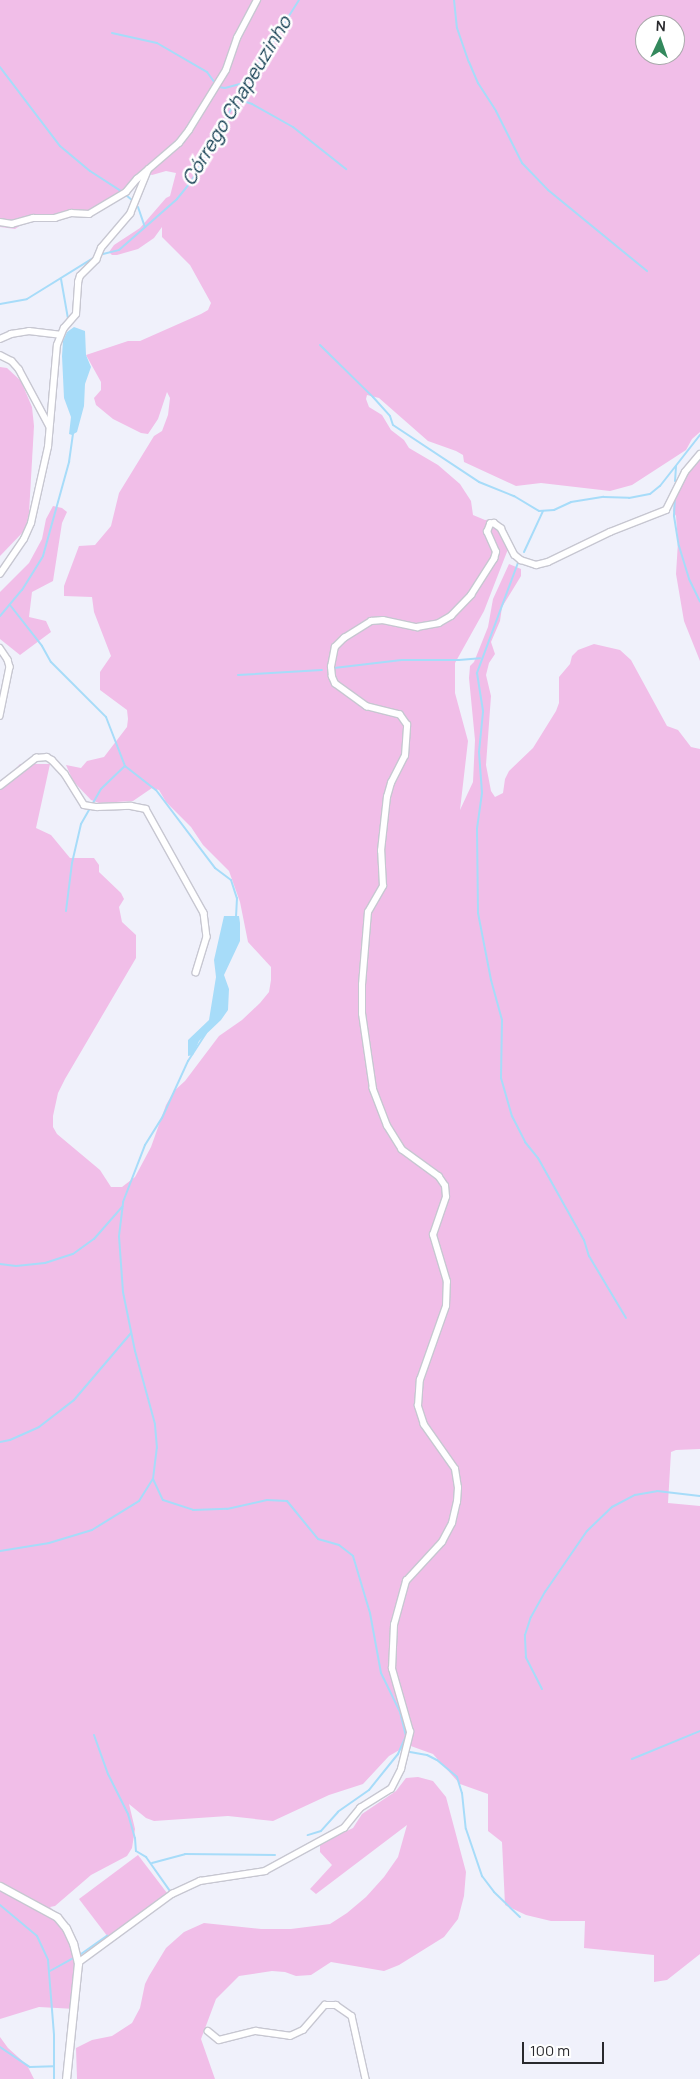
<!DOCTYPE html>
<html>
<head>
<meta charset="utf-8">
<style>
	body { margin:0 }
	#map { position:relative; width:700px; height:2079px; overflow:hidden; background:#f0f1fb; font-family:Manrope,sans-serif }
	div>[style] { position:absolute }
	.green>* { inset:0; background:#f1bee8 }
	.water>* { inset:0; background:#a7dcf9 }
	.stream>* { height:2px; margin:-1px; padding:0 1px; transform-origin:1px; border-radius:1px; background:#a7dcf9 }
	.roads { filter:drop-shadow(1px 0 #c7c7d1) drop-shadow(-1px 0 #c7c7d1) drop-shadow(0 1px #c7c7d1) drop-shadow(0 -1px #c7c7d1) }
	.minor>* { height:5.5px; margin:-2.75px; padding:0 2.75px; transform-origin:2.75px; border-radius:2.75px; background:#fff }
	.tertiary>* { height:7px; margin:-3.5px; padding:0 3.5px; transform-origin:3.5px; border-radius:3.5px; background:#fff }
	span { translate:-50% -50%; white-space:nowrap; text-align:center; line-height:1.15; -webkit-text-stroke:5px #fff; paint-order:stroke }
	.water-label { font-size:19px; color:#103b4f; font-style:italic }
	.north { position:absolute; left:635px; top:15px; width:50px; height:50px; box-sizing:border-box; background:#fff; border:1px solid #a9a9ab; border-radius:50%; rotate:3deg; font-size:14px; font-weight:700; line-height:20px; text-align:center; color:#29292d }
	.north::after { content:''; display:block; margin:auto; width:18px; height:22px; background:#34895d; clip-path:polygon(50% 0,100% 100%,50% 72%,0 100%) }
	.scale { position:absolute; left:522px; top:2042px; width:82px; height:22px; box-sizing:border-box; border:2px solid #29292d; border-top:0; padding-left:6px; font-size:15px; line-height:18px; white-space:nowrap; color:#29292d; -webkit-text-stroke:4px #fff; paint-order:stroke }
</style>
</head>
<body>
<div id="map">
	<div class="green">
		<i style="clip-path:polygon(evenodd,0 0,700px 0,700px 432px,692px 439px,686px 450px,632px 485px,610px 491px,541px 483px,516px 486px,464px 462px,463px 455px,456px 451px,428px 441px,379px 398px,367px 395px,366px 399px,369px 407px,382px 415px,391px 430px,404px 440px,409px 448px,438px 465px,460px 484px,471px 501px,473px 515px,485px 520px,494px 519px,510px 544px,484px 611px,455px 663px,455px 693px,468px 741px,460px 810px,473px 782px,475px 740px,469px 678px,470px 666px,474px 662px,488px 627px,493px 599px,509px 564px,521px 569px,521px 576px,502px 607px,500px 621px,491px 642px,495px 654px,489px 663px,486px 675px,491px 696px,486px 765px,491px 791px,495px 797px,503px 793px,505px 779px,509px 771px,533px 748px,556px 711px,559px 703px,559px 677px,570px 664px,572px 656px,578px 650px,594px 644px,620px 650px,631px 660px,667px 726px,678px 730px,691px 747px,700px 749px,700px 1449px,676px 1450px,671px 1452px,668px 1503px,700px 1506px,700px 1954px,667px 1980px,654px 1982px,654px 1955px,584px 1948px,585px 1921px,551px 1921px,526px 1915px,505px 1905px,502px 1842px,488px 1831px,488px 1794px,460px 1784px,433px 1754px,408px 1745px,389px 1756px,363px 1784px,329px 1795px,273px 1821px,228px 1816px,154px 1821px,146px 1818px,129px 1804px,135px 1829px,132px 1848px,127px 1856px,91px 1875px,55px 1906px,50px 1907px,68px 1925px,76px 1944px,75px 2009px,39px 2007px,0 2019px,0 786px,20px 764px,50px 764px,36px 828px,51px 835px,70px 858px,94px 858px,99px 865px,99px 872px,121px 893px,124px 899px,119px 907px,122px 922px,136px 935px,136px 958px,65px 1079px,58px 1093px,53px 1116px,53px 1127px,57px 1134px,100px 1170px,111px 1187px,122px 1187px,135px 1177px,151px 1147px,166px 1105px,174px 1091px,185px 1081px,219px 1036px,242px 1020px,260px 1003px,269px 992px,271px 980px,271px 967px,248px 942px,240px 902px,229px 871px,203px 845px,191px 827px,166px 802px,159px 790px,152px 788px,133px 801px,99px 803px,91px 800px,73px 781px,66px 765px,81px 768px,87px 761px,104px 757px,127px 727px,128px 719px,127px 710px,100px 690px,100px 672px,111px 656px,94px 612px,92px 597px,64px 596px,64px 586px,79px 546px,95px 545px,111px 526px,119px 493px,154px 436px,162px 431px,168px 415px,170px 398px,167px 392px,158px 419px,148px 434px,141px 433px,113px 419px,96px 405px,94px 398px,101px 390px,101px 382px,86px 355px,128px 341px,140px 341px,201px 314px,208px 310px,211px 303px,190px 265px,162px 237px,162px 227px,154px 238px,138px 249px,117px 255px,112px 255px,109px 252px,114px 245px,140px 228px,166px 198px,170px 196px,176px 173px,166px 171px,152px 175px,147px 173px,140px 178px,130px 192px,95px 214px,29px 220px,15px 229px,0 227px,0 0,645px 25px,675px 25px,675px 55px,645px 55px,645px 25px)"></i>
		<i style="clip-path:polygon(0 367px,7px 368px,21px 381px,32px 407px,34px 426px,29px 513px,25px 530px,0 556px)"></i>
		<i style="clip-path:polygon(700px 453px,700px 661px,684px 621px,676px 574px,678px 542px,676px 516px,673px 511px,676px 489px)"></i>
		<i style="clip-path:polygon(53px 506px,62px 508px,67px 512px,62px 523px,53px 581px,32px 592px,29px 617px,46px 621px,51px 632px,20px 655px,0 639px,0 592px,29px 563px,42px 539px,46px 519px)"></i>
		<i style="clip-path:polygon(418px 1777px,433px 1781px,446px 1797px,466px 1872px,464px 1896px,458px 1919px,444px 1937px,399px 1965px,384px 1971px,331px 1962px,311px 1975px,296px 1976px,285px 1972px,272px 1971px,239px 1976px,216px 1999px,201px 2039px,215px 2079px,77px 2079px,76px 2048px,92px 2040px,112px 2036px,132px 2023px,140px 2008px,145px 1984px,149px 1976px,166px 1948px,184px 1932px,204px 1923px,261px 1929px,291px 1929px,330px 1924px,347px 1913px,366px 1897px,384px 1877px,398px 1857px,407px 1825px,316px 1894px,310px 1889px,332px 1865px,320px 1852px,320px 1844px,353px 1828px,362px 1814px,396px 1791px,406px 1778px)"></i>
		<i style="clip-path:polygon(138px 1855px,167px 1893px,108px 1937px,79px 1899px)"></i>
		<i style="clip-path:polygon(0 2037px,8px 2048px,27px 2065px,34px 2079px,0 2079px)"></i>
	</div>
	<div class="water">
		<i style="clip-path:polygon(74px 327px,85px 331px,86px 355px,91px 367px,85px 384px,84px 406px,77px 432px,72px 435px,69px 434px,71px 417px,64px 398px,62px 356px,63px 341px,67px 332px)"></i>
		<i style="clip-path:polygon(224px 916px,239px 916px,240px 923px,240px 941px,224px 975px,229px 989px,228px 1010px,221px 1020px,199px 1041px,193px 1055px,188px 1056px,188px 1040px,209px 1020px,216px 977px,214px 960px)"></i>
	</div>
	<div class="stream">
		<i style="left:454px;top:0;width:28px;rotate:84deg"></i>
		<i style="left:457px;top:28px;width:36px;rotate:71deg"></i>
		<i style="left:469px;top:62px;width:23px;rotate:67deg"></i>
		<i style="left:478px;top:83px;width:33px;rotate:57deg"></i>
		<i style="left:496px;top:111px;width:58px;rotate:63.4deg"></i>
		<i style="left:522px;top:163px;width:37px;rotate:46deg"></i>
		<i style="left:548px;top:190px;width:128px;rotate:39.3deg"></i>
		<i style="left:112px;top:33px;width:46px;rotate:12.5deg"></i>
		<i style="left:157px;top:43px;width:58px;rotate:30.1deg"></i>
		<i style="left:207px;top:72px;width:14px;rotate:54deg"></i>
		<i style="left:0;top:67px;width:99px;rotate:52.8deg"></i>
		<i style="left:60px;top:146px;width:39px;rotate:40deg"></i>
		<i style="left:90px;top:171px;width:38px;rotate:33deg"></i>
		<i style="left:219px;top:87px;width:6px;rotate:9deg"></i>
		<i style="left:225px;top:88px;width:23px;rotate:-15deg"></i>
		<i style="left:237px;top:99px;width:16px;rotate:18deg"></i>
		<i style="left:252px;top:104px;width:47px;rotate:29.3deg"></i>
		<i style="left:293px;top:127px;width:68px;rotate:38.4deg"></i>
		<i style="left:126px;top:195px;width:8px;rotate:40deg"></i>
		<i style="left:138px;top:207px;width:21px;rotate:71deg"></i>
		<i style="left:103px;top:254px;width:16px;rotate:-14deg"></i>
		<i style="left:119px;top:250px;width:77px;rotate:-41.3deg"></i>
		<i style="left:177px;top:199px;width:22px;rotate:-51deg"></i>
		<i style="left:191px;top:182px;width:99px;rotate:-61.1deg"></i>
		<i style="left:239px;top:95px;width:112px;rotate:-57.7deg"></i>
		<i style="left:61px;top:279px;width:39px;rotate:80deg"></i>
		<i style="left:0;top:304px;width:27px;rotate:-10deg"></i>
		<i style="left:27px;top:299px;width:80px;rotate:-31.7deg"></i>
		<i style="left:320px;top:345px;width:74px;rotate:44.5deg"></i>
		<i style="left:373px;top:397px;width:25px;rotate:48deg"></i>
		<i style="left:390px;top:416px;width:9px;rotate:72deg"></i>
		<i style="left:393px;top:425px;width:103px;rotate:33.5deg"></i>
		<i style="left:479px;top:482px;width:38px;rotate:22deg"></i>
		<i style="left:514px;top:496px;width:29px;rotate:31deg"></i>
		<i style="left:539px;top:511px;width:15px;rotate:-4deg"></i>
		<i style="left:554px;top:510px;width:19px;rotate:-25deg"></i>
		<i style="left:571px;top:502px;width:33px;rotate:-9deg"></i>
		<i style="left:604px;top:497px;width:25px;rotate:2deg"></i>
		<i style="left:629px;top:498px;width:21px;rotate:-11deg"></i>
		<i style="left:650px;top:494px;width:13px;rotate:-39deg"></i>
		<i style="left:660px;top:486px;width:65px;rotate:-51.9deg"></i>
		<i style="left:675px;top:481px;width:15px;rotate:-86deg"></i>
		<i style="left:675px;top:496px;width:20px;rotate:93deg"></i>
		<i style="left:674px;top:516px;width:30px;rotate:81deg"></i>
		<i style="left:679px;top:546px;width:34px;rotate:73deg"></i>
		<i style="left:689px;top:579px;width:25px;rotate:64deg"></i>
		<i style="left:524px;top:552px;width:45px;rotate:-65.1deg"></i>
		<i style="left:519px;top:560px;width:121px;rotate:110.4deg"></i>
		<i style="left:477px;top:673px;width:39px;rotate:81deg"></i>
		<i style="left:483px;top:712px;width:40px;rotate:95.7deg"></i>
		<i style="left:479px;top:752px;width:41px;rotate:85.8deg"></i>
		<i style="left:482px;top:793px;width:36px;rotate:98deg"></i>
		<i style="left:477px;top:829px;width:84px;rotate:89.3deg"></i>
		<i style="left:478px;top:913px;width:68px;rotate:79deg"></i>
		<i style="left:491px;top:980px;width:41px;rotate:74.6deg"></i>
		<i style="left:502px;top:1020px;width:58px;rotate:91deg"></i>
		<i style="left:501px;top:1078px;width:40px;rotate:74deg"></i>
		<i style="left:512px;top:1116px;width:29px;rotate:63deg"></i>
		<i style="left:525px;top:1142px;width:21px;rotate:51deg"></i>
		<i style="left:538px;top:1158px;width:49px;rotate:60.8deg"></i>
		<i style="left:562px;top:1201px;width:45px;rotate:60.6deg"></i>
		<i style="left:584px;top:1240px;width:17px;rotate:73deg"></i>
		<i style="left:589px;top:1256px;width:72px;rotate:59.2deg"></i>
		<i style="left:10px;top:605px;width:52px;rotate:52deg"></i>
		<i style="left:42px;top:646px;width:18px;rotate:61deg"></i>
		<i style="left:51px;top:662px;width:78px;rotate:45deg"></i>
		<i style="left:106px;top:717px;width:53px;rotate:68.8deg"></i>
		<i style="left:125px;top:766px;width:39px;rotate:38deg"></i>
		<i style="left:156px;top:790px;width:98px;rotate:52.9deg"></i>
		<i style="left:215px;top:868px;width:20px;rotate:37deg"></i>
		<i style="left:231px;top:880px;width:19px;rotate:72deg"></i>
		<i style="left:237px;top:898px;width:20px;rotate:93deg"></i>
		<i style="left:0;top:616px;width:34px;rotate:-50deg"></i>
		<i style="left:22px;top:590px;width:40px;rotate:-58deg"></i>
		<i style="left:43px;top:556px;width:98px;rotate:-74.5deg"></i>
		<i style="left:69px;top:462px;width:29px;rotate:-82deg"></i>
		<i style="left:334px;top:668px;width:68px;rotate:-6.7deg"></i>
		<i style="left:402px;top:660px;width:57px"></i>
		<i style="left:459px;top:660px;width:21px;rotate:-5deg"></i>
		<i style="left:238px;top:675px;width:84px;rotate:-3.4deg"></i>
		<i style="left:66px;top:911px;width:48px;rotate:-82.9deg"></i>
		<i style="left:72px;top:863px;width:40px;rotate:-77deg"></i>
		<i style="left:81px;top:824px;width:40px;rotate:-60.3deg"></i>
		<i style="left:101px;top:789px;width:33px;rotate:-44deg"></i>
		<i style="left:0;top:1264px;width:16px;rotate:7deg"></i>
		<i style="left:16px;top:1266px;width:29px;rotate:-6deg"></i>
		<i style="left:45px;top:1263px;width:29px;rotate:-18deg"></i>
		<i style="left:73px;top:1254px;width:26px;rotate:-36deg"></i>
		<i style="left:94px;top:1239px;width:43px;rotate:-48.8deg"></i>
		<i style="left:0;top:1442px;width:10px;rotate:-11deg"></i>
		<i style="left:10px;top:1440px;width:32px;rotate:-24deg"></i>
		<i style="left:39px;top:1427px;width:44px;rotate:-37.6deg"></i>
		<i style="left:74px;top:1400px;width:88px;rotate:-49.6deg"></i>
		<i style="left:153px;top:1479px;width:23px;rotate:65deg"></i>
		<i style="left:163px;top:1500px;width:32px;rotate:18deg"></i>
		<i style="left:193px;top:1510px;width:34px;rotate:-2deg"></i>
		<i style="left:227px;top:1509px;width:41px;rotate:-12.7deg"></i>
		<i style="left:267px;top:1500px;width:20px;rotate:3deg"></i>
		<i style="left:287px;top:1501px;width:49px;rotate:50.8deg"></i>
		<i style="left:318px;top:1539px;width:22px;rotate:16deg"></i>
		<i style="left:339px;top:1545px;width:18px;rotate:38deg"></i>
		<i style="left:353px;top:1556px;width:59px;rotate:73.4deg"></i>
		<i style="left:370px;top:1613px;width:61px;rotate:79.6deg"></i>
		<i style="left:381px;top:1673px;width:43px;rotate:64deg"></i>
		<i style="left:400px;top:1712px;width:25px;rotate:76deg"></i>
		<i style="left:406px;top:1736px;width:20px;rotate:114deg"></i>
		<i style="left:398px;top:1754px;width:46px;rotate:128.9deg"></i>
		<i style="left:369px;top:1790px;width:38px;rotate:145deg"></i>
		<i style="left:338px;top:1812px;width:25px;rotate:132deg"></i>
		<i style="left:321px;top:1831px;width:14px;rotate:163deg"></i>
		<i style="left:0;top:1551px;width:50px;rotate:-9.3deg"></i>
		<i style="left:49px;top:1543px;width:45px;rotate:-16.8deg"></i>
		<i style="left:92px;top:1530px;width:55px;rotate:-31.7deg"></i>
		<i style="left:139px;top:1501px;width:26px;rotate:-58deg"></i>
		<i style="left:153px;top:1479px;width:31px;rotate:-83deg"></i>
		<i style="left:157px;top:1448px;width:24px;rotate:-95deg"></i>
		<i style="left:155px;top:1424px;width:76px;rotate:-105.3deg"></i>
		<i style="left:135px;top:1351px;width:60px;rotate:-101.5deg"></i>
		<i style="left:123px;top:1292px;width:56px;rotate:-94.1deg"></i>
		<i style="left:119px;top:1236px;width:34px;rotate:-83deg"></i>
		<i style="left:123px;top:1202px;width:61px;rotate:-68.9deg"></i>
		<i style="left:145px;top:1145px;width:32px;rotate:-58deg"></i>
		<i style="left:162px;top:1118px;width:63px;rotate:-65.5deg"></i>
		<i style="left:188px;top:1061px;width:33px;rotate:-57deg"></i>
		<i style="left:542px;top:1689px;width:36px;rotate:-117deg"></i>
		<i style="left:526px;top:1657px;width:22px;rotate:-93deg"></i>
		<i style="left:525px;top:1635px;width:19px;rotate:-72deg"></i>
		<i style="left:531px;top:1617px;width:29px;rotate:-61deg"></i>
		<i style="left:545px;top:1592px;width:74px;rotate:-55.5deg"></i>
		<i style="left:587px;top:1531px;width:35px;rotate:-44deg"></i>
		<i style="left:612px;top:1507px;width:26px;rotate:-28deg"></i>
		<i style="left:635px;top:1495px;width:22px;rotate:-10deg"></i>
		<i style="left:657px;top:1491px;width:43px;rotate:6.6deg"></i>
		<i style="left:94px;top:1735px;width:41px;rotate:70.3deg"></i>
		<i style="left:108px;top:1774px;width:45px;rotate:63.4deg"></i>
		<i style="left:128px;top:1814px;width:25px;rotate:74deg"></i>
		<i style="left:135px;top:1838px;width:13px;rotate:86deg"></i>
		<i style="left:136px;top:1851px;width:12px;rotate:31deg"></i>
		<i style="left:146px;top:1857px;width:42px;rotate:54.8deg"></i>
		<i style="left:410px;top:1752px;width:17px;rotate:10deg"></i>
		<i style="left:427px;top:1755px;width:11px;rotate:27deg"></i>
		<i style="left:437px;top:1760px;width:26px;rotate:40deg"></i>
		<i style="left:457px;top:1777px;width:17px;rotate:73deg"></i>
		<i style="left:462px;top:1793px;width:36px;rotate:84deg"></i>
		<i style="left:466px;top:1829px;width:50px;rotate:71.2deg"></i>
		<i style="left:482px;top:1876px;width:20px;rotate:53deg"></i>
		<i style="left:494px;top:1892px;width:36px;rotate:44deg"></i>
		<i style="left:632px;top:1759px;width:74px;rotate:-22.4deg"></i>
		<i style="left:152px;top:1863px;width:34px;rotate:-15deg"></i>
		<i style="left:185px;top:1854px;width:90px;rotate:0.6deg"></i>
		<i style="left:0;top:1905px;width:48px;rotate:40deg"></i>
		<i style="left:37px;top:1936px;width:26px;rotate:65deg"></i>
		<i style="left:48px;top:1960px;width:75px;rotate:85.4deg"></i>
		<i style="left:54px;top:2035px;width:44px;rotate:90deg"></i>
		<i style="left:81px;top:1954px;width:32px;rotate:-35deg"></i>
		<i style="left:50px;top:1971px;width:25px;rotate:-29deg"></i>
		<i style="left:0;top:2047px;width:36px;rotate:34deg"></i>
		<i style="left:30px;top:2067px;width:24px;rotate:-2deg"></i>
	</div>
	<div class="roads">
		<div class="minor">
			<i style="left:0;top:222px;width:12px;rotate:9deg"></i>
			<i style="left:12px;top:224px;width:22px;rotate:-16deg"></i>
			<i style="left:33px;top:218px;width:22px"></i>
			<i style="left:55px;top:218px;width:17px;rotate:-17deg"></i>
			<i style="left:71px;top:213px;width:18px;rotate:3deg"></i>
			<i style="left:89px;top:214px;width:43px;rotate:-30.7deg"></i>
			<i style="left:126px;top:192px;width:17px;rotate:-50deg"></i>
			<i style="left:137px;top:179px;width:55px;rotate:-40.6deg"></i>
			<i style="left:179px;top:143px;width:16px;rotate:-52deg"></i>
			<i style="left:189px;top:130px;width:70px;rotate:-58.3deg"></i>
			<i style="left:226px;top:70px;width:34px;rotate:-71deg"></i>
			<i style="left:237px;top:38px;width:43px;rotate:-62.2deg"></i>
			<i style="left:0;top:339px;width:12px;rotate:-24deg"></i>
			<i style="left:11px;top:334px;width:18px;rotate:-9deg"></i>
			<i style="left:29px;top:331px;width:31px;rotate:7deg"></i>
			<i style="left:0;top:355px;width:13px;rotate:27deg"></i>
			<i style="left:12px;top:361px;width:11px;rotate:49deg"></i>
			<i style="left:19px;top:369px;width:64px;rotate:61.8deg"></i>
			<i style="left:0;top:574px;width:42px;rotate:-55.6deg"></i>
			<i style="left:24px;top:539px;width:17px;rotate:-66deg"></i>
			<i style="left:31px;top:523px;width:78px;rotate:-77.4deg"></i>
			<i style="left:48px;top:447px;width:102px;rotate:-85deg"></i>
			<i style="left:57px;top:345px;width:18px;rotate:-68deg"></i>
			<i style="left:64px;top:328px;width:18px;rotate:-49deg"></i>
			<i style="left:76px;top:314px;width:32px;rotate:-86deg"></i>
			<i style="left:78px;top:282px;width:6px;rotate:-72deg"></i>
			<i style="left:80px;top:276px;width:23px;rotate:-45deg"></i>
			<i style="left:96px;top:260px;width:13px;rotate:-67deg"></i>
			<i style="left:101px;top:248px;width:45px;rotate:-49.5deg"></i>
			<i style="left:130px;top:214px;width:48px;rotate:-67.8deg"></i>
			<i style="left:0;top:648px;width:14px;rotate:56deg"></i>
			<i style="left:8px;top:660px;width:7px;rotate:74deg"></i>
			<i style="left:10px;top:667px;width:50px;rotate:101.5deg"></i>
			<i style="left:0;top:786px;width:46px;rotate:-37.9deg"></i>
			<i style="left:36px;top:758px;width:11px;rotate:-5deg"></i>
			<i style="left:47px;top:757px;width:6px;rotate:31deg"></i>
			<i style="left:52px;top:760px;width:19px;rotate:47deg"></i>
			<i style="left:65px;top:774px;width:36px;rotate:58deg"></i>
			<i style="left:84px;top:805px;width:13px;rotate:9deg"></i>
			<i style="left:97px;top:807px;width:34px;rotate:-2deg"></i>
			<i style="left:131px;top:806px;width:15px;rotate:11deg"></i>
			<i style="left:146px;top:809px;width:119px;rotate:60.9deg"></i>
			<i style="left:204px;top:913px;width:24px;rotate:83deg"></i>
			<i style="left:207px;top:937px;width:37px;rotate:107deg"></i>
			<i style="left:78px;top:1963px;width:117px;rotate:-36.3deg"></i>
			<i style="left:172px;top:1894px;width:31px;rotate:-25deg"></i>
			<i style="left:200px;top:1881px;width:66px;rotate:-8.7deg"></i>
			<i style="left:265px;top:1871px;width:90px;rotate:-28.6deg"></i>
			<i style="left:344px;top:1828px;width:26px;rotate:-51deg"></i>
			<i style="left:360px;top:1808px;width:36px;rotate:-32deg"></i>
			<i style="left:391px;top:1789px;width:22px;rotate:-63deg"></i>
			<i style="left:401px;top:1769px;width:38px;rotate:-76deg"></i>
			<i style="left:410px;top:1732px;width:66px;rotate:-105.9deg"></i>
			<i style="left:392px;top:1669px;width:44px;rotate:-87.4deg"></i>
			<i style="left:394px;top:1625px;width:46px;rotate:-74.7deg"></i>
			<i style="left:406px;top:1581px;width:53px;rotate:-47.3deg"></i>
			<i style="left:442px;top:1542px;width:21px;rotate:-62deg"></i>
			<i style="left:452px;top:1523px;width:22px;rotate:-77deg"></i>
			<i style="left:457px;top:1502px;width:14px;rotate:-86deg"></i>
			<i style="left:458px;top:1488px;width:19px;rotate:-99deg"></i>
			<i style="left:455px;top:1469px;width:54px;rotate:-125.2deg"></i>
			<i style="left:424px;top:1425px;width:20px;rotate:-108deg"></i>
			<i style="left:418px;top:1406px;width:26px;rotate:-86deg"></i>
			<i style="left:420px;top:1380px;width:78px;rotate:-70.6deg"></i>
			<i style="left:446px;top:1306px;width:24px;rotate:-88deg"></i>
			<i style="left:447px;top:1282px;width:49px;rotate:-106.6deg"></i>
			<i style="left:433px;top:1235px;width:40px;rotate:-71.1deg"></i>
			<i style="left:446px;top:1197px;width:11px;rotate:-95deg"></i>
			<i style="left:445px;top:1186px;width:11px;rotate:-124deg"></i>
			<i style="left:439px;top:1177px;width:46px;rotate:-143.9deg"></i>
			<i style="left:402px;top:1150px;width:28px;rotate:-122deg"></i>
			<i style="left:387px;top:1126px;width:40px;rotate:-111deg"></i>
			<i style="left:373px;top:1089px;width:76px;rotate:-98.3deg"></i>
			<i style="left:362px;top:1014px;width:29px;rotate:-90deg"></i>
			<i style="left:362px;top:985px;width:73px;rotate:-85.3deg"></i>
			<i style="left:368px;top:912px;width:30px;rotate:-60deg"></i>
			<i style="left:383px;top:886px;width:35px;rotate:-93deg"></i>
			<i style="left:381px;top:851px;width:54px;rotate:-83.7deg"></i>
			<i style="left:387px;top:797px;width:15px;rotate:-74deg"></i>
			<i style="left:391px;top:783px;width:30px;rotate:-63deg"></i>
			<i style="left:405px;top:756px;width:31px;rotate:-86deg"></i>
			<i style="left:407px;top:725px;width:12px;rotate:-125deg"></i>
			<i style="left:400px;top:715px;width:34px;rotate:-166deg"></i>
			<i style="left:367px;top:707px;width:39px;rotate:-144deg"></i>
			<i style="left:335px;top:684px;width:8px;rotate:-113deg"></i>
			<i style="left:332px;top:677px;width:10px;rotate:-96deg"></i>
			<i style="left:331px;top:667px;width:20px;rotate:-79deg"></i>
			<i style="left:335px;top:647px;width:13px;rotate:-45deg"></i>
			<i style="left:344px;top:638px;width:32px;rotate:-32deg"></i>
			<i style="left:371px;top:621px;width:12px;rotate:-5deg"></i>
			<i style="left:383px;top:620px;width:35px;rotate:12deg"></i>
			<i style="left:417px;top:627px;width:22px;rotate:-10deg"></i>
			<i style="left:439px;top:623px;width:14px;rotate:-30deg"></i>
			<i style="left:451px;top:616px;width:29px;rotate:-46deg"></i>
			<i style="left:471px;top:595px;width:43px;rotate:-57.4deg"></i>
			<i style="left:494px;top:559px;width:7px;rotate:-74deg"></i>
			<i style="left:496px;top:552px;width:22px;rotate:-114deg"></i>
			<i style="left:487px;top:532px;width:9px;rotate:-69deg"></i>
			<i style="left:490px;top:524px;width:4px;rotate:-14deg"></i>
			<i style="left:494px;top:523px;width:9px;rotate:36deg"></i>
			<i style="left:501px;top:528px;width:30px;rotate:63deg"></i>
			<i style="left:515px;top:555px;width:8px;rotate:40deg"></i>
			<i style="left:521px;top:560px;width:16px;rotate:18deg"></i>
			<i style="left:536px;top:565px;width:12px;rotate:-14deg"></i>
			<i style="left:548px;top:562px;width:69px;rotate:-25.8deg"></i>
			<i style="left:610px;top:532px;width:60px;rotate:-21.4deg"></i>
			<i style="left:666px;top:510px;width:42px;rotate:-63.4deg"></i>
			<i style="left:685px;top:472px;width:23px;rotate:-50deg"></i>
			<i style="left:208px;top:2031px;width:14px;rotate:39deg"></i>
			<i style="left:219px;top:2040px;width:38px;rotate:-14deg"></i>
			<i style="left:256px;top:2031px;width:34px;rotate:8deg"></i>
			<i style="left:290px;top:2036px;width:14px;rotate:-25deg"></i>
			<i style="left:303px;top:2030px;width:33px;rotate:-49deg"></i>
			<i style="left:325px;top:2005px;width:11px"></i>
			<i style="left:336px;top:2005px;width:19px;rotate:35deg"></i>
			<i style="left:352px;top:2016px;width:65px;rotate:77.5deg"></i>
		</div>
		<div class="tertiary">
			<i style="left:0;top:1886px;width:65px;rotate:28.5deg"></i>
			<i style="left:57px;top:1917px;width:14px;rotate:51deg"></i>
			<i style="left:66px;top:1928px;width:17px;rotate:65deg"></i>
			<i style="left:73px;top:1943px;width:21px;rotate:76deg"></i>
			<i style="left:78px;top:1963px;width:117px;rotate:95.9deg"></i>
		</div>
	</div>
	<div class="water-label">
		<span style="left:237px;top:101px;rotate:-59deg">Córrego Chapeuzinho</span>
	</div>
	<div class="north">N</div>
	<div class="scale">100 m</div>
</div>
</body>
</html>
